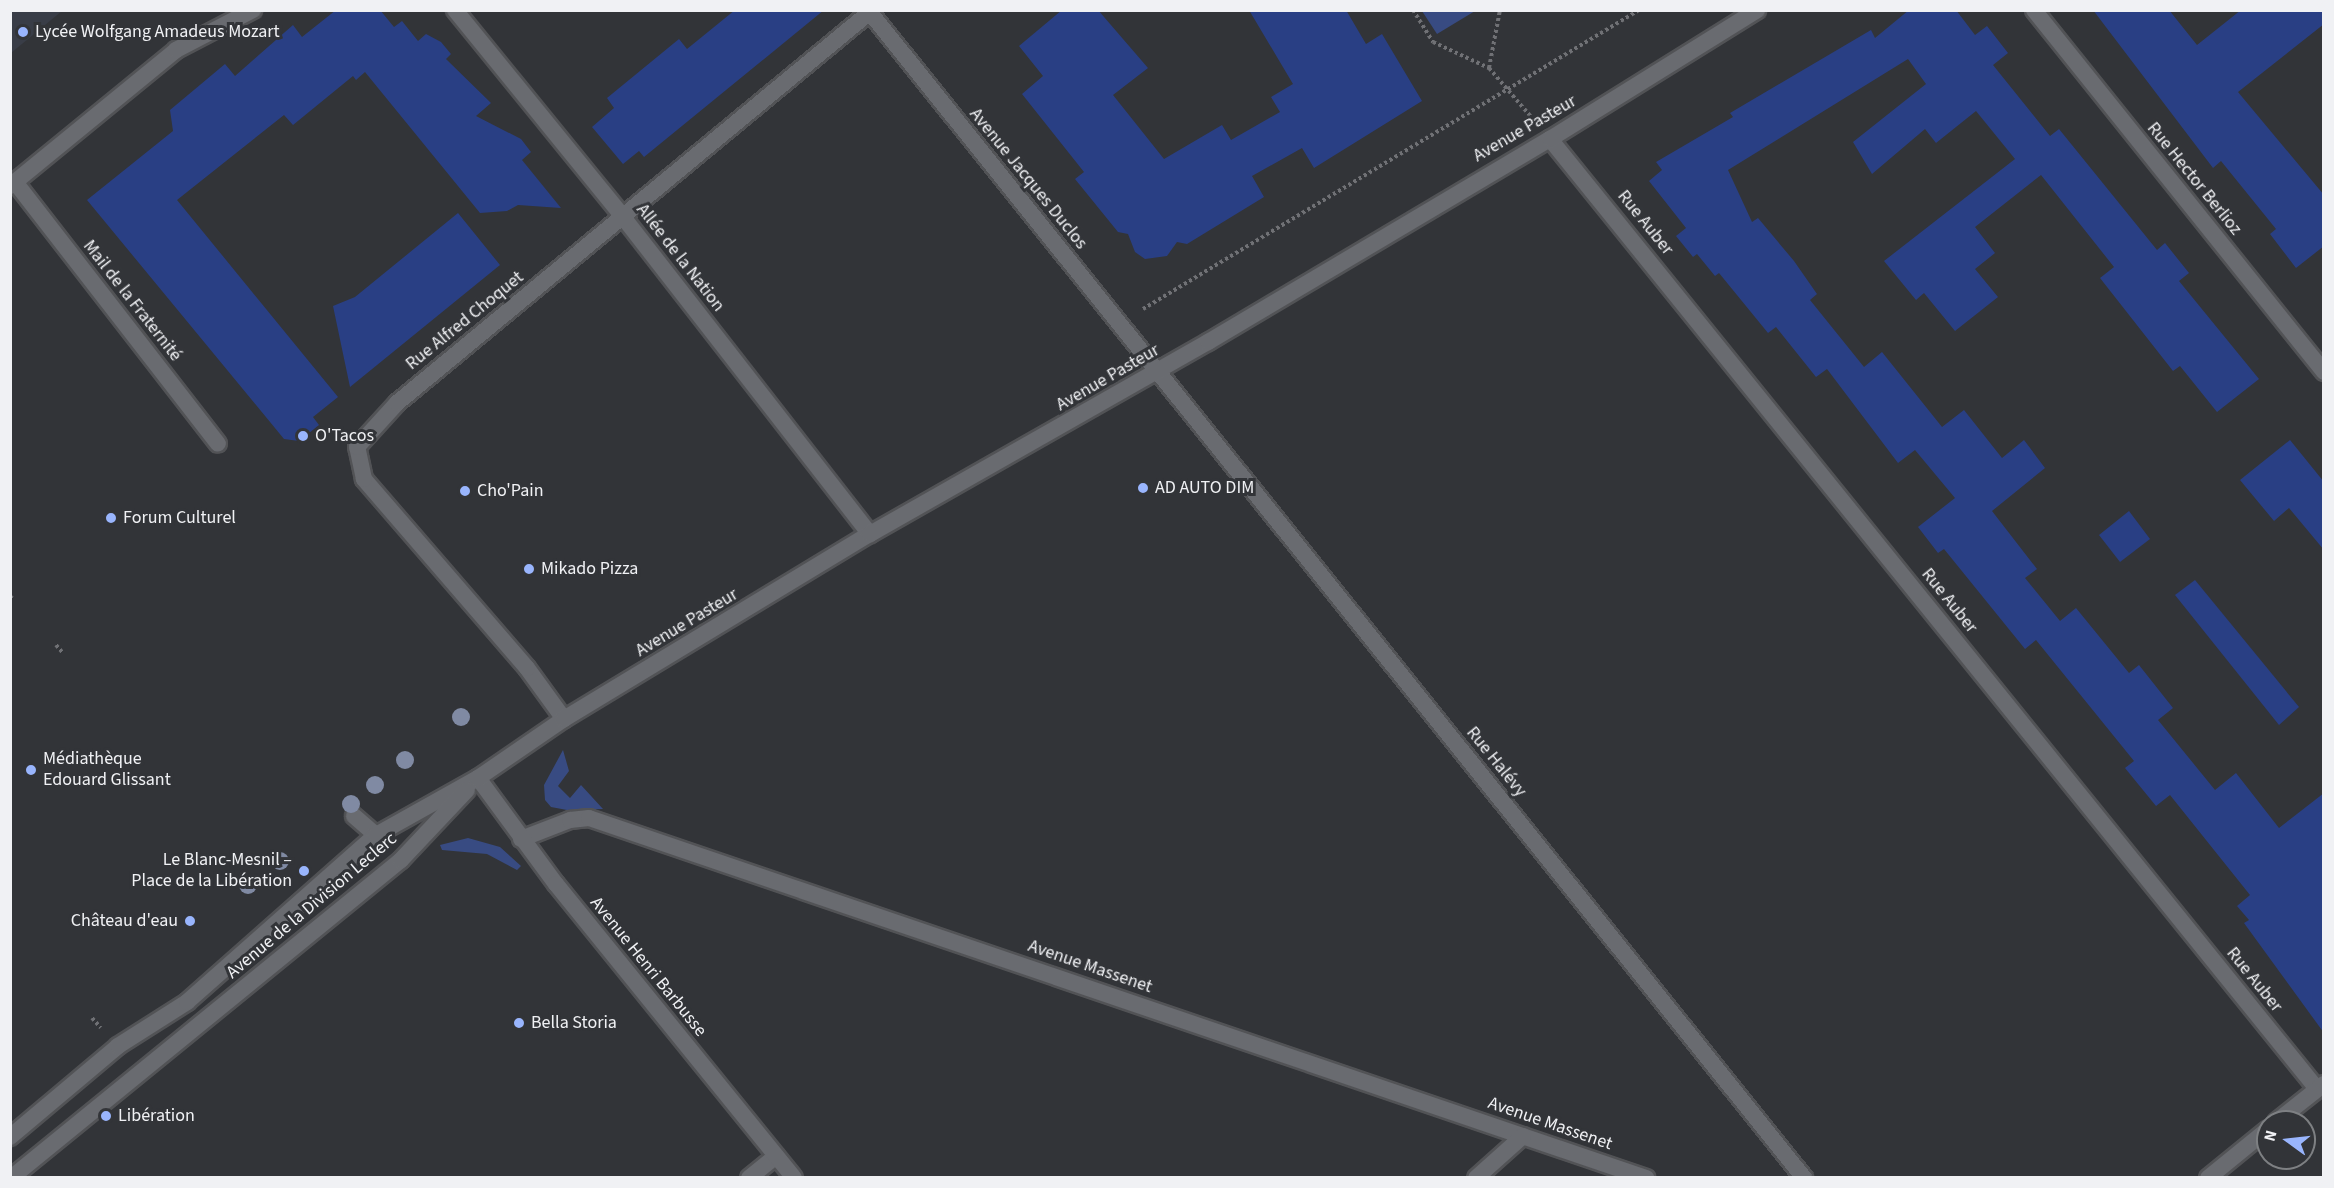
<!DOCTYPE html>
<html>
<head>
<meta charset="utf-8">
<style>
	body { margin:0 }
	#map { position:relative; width:2334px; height:1188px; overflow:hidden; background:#323438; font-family:"Source Sans 3",sans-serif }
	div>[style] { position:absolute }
	.built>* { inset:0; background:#393d47 }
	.green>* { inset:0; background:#384b82 }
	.building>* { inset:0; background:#293f84 }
	.path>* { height:4px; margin-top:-2px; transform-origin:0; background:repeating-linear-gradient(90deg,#707175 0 3px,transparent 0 6px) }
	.roads { filter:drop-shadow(2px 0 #525356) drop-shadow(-2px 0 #525356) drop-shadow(0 2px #525356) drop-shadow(0 -2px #525356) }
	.pedestrian>* { height:16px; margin:-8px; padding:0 8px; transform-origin:8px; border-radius:8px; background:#696b70 }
	.minor>* { height:16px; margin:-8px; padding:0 8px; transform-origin:8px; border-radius:8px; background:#696b70 }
	.secondary>* { height:16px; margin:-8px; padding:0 8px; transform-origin:8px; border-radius:8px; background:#696b70 }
	.trees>* { width:18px; height:18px; margin:-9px; border-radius:50%; background:#808aa3 }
	.dots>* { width:16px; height:16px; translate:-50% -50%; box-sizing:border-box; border:3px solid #323438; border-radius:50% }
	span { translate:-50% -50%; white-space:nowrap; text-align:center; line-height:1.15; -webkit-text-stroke:6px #323438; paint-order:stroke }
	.poi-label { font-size:18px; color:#f0f1f4 }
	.left { translate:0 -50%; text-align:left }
	.right { translate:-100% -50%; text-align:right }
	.street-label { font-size:18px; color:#f0f1f4 }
	.frame { position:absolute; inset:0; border:12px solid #f0f1f4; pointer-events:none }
	.north { position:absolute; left:2256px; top:1110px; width:60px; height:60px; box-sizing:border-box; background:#323438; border:2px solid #7e8083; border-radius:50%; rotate:285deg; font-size:16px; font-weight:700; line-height:24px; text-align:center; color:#f0f1f4 }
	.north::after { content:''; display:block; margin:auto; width:21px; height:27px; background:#99b5fd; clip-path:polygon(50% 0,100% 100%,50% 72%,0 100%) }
</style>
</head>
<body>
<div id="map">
	<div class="built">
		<i style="clip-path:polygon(11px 10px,62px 10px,62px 11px,11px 53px)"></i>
	</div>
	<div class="green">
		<i style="clip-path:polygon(1422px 11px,1475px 11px,1437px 34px)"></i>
		<i style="clip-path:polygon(563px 750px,569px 771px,558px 786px,570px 798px,581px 785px,603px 809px,567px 810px,551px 807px,545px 800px,544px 785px)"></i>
		<i style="clip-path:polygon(468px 838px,500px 847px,521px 866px,517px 870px,487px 854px,442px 850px,440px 845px)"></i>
	</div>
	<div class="building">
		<i style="clip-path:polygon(336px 10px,380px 10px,394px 27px,402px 21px,418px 41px,426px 34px,441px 42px,451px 54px,446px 59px,491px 103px,476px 116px,521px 139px,531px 152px,522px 160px,561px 208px,518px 205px,507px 211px,480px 213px,365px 72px,356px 80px,353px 76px,293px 125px,284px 115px,177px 200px,338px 397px,313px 417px,319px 425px,299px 441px,284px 439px,87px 200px,173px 131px,170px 110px,225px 64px,235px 76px,293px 25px,302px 37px)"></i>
		<i style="clip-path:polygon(735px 10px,824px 10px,644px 157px,639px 151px,623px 164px,592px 127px,614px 108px,607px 98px,679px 39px,687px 49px)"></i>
		<i style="clip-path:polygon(1062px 10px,1098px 10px,1148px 68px,1113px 95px,1164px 159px,1222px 125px,1231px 140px,1280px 112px,1271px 97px,1293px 84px,1249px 10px,1346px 10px,1366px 44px,1382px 34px,1422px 101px,1314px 168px,1302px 148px,1252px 176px,1264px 197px,1187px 244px,1177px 242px,1167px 256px,1145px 259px,1135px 252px,1128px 234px,1118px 232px,1075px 179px,1084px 172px,1022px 94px,1043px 76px,1019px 46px)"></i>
		<i style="clip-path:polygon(1909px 10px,1956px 10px,1975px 35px,1987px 26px,2008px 53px,1993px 65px,2050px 136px,2059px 129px,2157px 250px,2165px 243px,2189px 273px,2179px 281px,2259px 379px,2217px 412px,2180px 366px,2173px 371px,2100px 278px,2114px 267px,2041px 175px,1975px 227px,1995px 253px,1975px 269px,1998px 297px,1955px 331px,1924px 293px,1916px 300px,1884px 261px,2015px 159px,1976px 111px,1936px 143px,1925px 129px,1872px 174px,1853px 142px,1926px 84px,1908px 59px,1728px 170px,1752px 222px,1758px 218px,1794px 261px,1817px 294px,1810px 300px,1864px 367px,1882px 352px,1942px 427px,1964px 410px,2002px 458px,2024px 440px,2045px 468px,1992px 511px,2037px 569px,2025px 578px,2060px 621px,2076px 608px,2129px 673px,2139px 665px,2173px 708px,2158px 720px,2215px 790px,2236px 773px,2279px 828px,2324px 793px,2324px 1033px,2244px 923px,2249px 920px,2237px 906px,2250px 895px,2170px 795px,2156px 806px,2125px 768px,2134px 761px,2036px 640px,2025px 649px,1944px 549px,1938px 553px,1918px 527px,1955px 498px,1915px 450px,1898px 463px,1827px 369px,1816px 377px,1776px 327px,1768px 333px,1719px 273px,1715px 276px,1697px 254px,1693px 257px,1676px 236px,1686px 228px,1649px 181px,1662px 170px,1656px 162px,1733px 117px,1730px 113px,1871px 30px,1875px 38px)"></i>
		<i style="clip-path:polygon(2093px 10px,2169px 10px,2197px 45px,2241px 10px,2324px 10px,2324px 24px,2238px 92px,2324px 195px,2324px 246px,2296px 268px,2270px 234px,2276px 229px,2221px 161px,2213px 168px)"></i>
		<i style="clip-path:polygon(458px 213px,500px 265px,350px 387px,333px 306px,355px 297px)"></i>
		<i style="clip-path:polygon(2290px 440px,2324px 482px,2324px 550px,2289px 508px,2274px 521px,2240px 480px)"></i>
		<i style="clip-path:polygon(2129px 511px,2150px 539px,2120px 562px,2099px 535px)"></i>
		<i style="clip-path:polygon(2195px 580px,2299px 707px,2279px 725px,2175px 595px)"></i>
	</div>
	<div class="path">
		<i style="left:1413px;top:10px;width:38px;rotate:58deg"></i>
		<i style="left:1433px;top:42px;width:62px;rotate:24.9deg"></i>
		<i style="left:1489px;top:68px;width:66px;rotate:49.3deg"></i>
		<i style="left:1489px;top:68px;width:59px;rotate:-79.3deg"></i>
		<i style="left:1143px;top:309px;width:579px;rotate:-31.08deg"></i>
		<i style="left:10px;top:596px;width:4px;rotate:45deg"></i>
		<i style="left:56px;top:645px;width:11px;rotate:49deg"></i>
		<i style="left:92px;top:1018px;width:13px;rotate:48deg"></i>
	</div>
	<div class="roads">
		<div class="pedestrian">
			<i style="left:455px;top:10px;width:267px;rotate:50.9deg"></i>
			<i style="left:623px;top:217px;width:402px;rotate:52.1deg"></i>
			<i style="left:15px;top:182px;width:331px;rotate:52.2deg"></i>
			<i style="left:354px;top:816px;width:29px;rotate:41deg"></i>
		</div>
		<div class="minor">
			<i style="left:868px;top:10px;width:1497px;rotate:51.29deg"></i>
			<i style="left:2034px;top:10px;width:464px;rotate:51.3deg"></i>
			<i style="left:1550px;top:139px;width:1221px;rotate:51.08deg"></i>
			<i style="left:10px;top:186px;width:215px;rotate:-39.3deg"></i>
			<i style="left:176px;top:50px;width:87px;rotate:-27.5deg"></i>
			<i style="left:564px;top:719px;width:63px;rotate:-126deg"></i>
			<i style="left:527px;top:668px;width:250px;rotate:-130.8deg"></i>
			<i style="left:364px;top:479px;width:33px;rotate:-102deg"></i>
			<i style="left:357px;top:447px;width:59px;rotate:-47.7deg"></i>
			<i style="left:397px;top:403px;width:614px;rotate:-39.58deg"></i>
			<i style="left:521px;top:839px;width:53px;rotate:-21.2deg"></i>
			<i style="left:570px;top:820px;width:19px;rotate:-6deg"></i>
			<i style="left:589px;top:818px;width:1117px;rotate:18.81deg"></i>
			<i style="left:2276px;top:1122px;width:61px;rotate:-38.4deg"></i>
			<i style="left:749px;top:1178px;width:35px;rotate:-39deg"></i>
			<i style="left:1476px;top:1178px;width:63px;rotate:-41.8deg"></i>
			<i style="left:2208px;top:1178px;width:77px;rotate:-39.2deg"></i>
		</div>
		<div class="secondary">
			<i style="left:478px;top:778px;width:132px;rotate:53.7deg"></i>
			<i style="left:556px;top:884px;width:378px;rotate:51deg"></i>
			<i style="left:10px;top:1137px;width:141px;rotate:-40.1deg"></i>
			<i style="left:118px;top:1046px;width:82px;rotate:-32.5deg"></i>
			<i style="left:187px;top:1002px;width:252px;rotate:-41.5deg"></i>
			<i style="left:376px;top:835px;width:117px;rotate:-29.2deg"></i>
			<i style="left:478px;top:778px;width:104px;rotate:-34.5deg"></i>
			<i style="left:564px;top:719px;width:358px;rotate:-31.2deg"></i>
			<i style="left:870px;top:534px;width:389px;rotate:-29.6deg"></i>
			<i style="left:1208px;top:342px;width:398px;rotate:-30.7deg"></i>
			<i style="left:1550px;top:139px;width:244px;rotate:-31.9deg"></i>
			<i style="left:11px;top:1178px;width:503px;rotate:-39.19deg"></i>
			<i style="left:401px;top:860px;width:96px;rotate:-46.7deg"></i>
		</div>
	</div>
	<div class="trees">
		<i style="left:461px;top:717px"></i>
		<i style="left:405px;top:760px"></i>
		<i style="left:375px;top:785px"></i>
		<i style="left:351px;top:804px"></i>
		<i style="left:280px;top:861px"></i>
		<i style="left:248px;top:885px"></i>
	</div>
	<div class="dots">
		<i style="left:23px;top:32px;background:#99b5fd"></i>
		<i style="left:303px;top:436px;background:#99b5fd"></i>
		<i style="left:1143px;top:488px;background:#99b5fd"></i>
		<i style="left:465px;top:491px;background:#99b5fd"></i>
		<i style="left:111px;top:518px;background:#99b5fd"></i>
		<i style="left:529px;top:569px;background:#99b5fd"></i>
		<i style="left:31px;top:770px;background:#99b5fd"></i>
		<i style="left:304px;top:871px;background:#99b5fd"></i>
		<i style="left:190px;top:921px;background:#99b5fd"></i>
		<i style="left:519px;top:1023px;background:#99b5fd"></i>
		<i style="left:106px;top:1116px;background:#99b5fd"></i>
	</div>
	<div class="poi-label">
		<span class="left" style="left:35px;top:32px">Lycée Wolfgang Amadeus Mozart</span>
		<span class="left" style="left:315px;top:436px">O'Tacos</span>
		<span class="left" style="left:1155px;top:488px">AD AUTO DIM</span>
		<span class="left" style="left:477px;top:491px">Cho'Pain</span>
		<span class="left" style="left:123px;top:518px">Forum Culturel</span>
		<span class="left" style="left:541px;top:569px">Mikado Pizza</span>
		<span class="left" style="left:43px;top:770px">Médiathèque<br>Edouard Glissant</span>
		<span class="right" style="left:292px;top:871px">Le Blanc-Mesnil –<br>Place de la Libération</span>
		<span class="right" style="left:178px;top:921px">Château d'eau</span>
		<span class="left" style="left:531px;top:1023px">Bella Storia</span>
		<span class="left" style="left:118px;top:1116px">Libération</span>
	</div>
	<div class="street-label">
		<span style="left:1525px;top:129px;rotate:-30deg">Avenue Pasteur</span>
		<span style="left:1028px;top:179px;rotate:51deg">Avenue Jacques Duclos</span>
		<span style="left:2194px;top:179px;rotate:51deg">Rue Hector Berlioz</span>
		<span style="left:1645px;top:223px;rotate:51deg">Rue Auber</span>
		<span style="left:680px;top:258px;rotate:52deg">Allée de la Nation</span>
		<span style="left:132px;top:301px;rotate:52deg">Mail de la Fraternité</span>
		<span style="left:465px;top:321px;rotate:-39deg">Rue Alfred Choquet</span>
		<span style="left:1108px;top:378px;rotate:-30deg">Avenue Pasteur</span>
		<span style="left:1949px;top:601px;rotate:51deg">Rue Auber</span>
		<span style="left:687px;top:623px;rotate:-31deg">Avenue Pasteur</span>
		<span style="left:1496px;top:762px;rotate:51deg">Rue Halévy</span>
		<span style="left:312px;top:906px;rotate:-40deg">Avenue de la Division Leclerc</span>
		<span style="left:648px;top:967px;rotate:51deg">Avenue Henri Barbusse</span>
		<span style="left:1090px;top:967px;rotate:19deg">Avenue Massenet</span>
		<span style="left:2254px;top:980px;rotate:51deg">Rue Auber</span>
		<span style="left:1550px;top:1124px;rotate:19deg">Avenue Massenet</span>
	</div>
	<div class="frame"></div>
	<div class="north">N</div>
</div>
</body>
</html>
